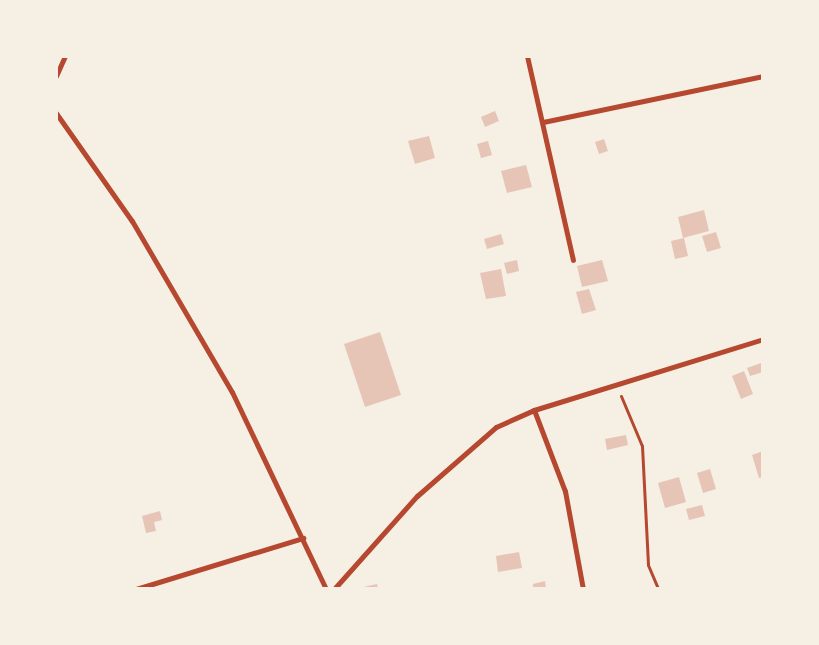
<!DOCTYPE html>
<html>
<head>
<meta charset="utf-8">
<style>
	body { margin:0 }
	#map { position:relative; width:819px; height:645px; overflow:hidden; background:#f6efe4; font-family:"Source Sans 3",sans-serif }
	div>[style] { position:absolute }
	.building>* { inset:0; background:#e6c5b7 }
	.path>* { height:3px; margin:-1.5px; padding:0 1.5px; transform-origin:1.5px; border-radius:1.5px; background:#b5482f }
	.minor>* { height:5px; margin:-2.5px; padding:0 2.5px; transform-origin:2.5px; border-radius:2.5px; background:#b5482f }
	span { translate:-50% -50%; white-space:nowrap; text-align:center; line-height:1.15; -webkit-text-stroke:5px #f6efe4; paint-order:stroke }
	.frame { position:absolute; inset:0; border:58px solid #f6efe4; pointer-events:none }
</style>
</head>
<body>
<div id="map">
	<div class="building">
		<i style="clip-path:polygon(495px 111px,499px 121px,485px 127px,481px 117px)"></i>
		<i style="clip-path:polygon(429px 136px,435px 158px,415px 164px,408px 141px)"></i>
		<i style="clip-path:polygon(604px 139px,608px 151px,599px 154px,595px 142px)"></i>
		<i style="clip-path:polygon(488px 141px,492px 155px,481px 158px,477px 144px)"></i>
		<i style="clip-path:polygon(526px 165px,532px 187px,507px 193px,501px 171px)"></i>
		<i style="clip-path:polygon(704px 210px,709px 231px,683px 238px,678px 217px)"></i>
		<i style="clip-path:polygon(716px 232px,721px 248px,707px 252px,702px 236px)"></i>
		<i style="clip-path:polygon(501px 234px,504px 244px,487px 249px,484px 239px)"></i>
		<i style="clip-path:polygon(684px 238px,688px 256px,675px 259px,671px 241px)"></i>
		<i style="clip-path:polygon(517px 260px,519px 271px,507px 274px,504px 263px)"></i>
		<i style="clip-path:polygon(602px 260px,608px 281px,582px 287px,577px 266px)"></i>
		<i style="clip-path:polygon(501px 269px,506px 296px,486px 299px,480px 273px)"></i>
		<i style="clip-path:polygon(589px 289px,596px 310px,582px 314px,576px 292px)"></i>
		<i style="clip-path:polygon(380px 332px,401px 395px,365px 407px,344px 344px)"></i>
		<i style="clip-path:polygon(761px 363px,763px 372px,750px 376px,747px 368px)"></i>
		<i style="clip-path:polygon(744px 371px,753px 394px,741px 399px,732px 376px)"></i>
		<i style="clip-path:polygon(626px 435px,628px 445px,607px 450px,605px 439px)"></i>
		<i style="clip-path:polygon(763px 451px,763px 477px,759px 478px,752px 455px)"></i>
		<i style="clip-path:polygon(710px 469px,716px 489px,703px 493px,697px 473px)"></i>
		<i style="clip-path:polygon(679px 477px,686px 502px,665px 508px,658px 483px)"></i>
		<i style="clip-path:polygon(702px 505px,705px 516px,689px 520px,686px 509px)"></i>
		<i style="clip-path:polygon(160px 511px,162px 520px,154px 522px,156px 531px,146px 533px,142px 516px)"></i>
		<i style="clip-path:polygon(519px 552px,522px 568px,498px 572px,496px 556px)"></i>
		<i style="clip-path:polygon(545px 581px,546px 589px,533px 589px,533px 584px)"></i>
		<i style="clip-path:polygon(377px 584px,378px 589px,359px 589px,359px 588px)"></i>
	</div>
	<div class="path">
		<i style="left:621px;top:396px;width:54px;rotate:67.2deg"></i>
		<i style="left:642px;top:446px;width:119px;rotate:87.1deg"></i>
		<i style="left:648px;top:565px;width:26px;rotate:67deg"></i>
	</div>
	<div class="minor">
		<i style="left:527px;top:56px;width:209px;rotate:77.3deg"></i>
		<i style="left:56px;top:76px;width:22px;rotate:-66deg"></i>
		<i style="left:56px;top:113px;width:132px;rotate:54.9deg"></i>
		<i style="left:132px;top:221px;width:198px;rotate:59.7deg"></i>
		<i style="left:232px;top:392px;width:218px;rotate:64.5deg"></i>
		<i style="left:543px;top:122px;width:225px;rotate:-11.8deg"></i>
		<i style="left:534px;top:410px;width:87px;rotate:69.1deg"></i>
		<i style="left:565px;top:491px;width:100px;rotate:79.6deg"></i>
		<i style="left:136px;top:589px;width:175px;rotate:-17deg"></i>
		<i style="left:334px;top:589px;width:125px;rotate:-48.3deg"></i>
		<i style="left:417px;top:496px;width:105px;rotate:-41.1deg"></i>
		<i style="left:496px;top:427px;width:42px;rotate:-24.1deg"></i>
		<i style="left:534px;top:410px;width:240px;rotate:-17.2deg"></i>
	</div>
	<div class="frame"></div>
</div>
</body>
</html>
